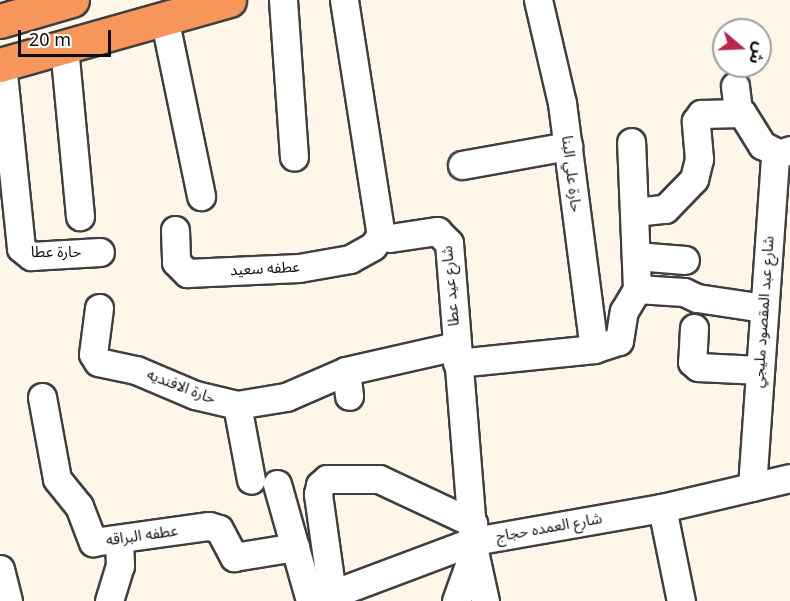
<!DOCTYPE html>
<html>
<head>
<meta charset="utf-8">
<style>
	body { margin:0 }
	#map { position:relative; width:790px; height:601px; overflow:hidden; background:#fff6ea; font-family:Georgia,"Noto Sans Arabic",serif }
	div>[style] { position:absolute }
	.roads { filter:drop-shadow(2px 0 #3f3f3f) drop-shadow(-2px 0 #3f3f3f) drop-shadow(0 2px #3f3f3f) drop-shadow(0 -2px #3f3f3f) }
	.minor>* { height:27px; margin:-13.5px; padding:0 13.5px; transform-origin:13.5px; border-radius:13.5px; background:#fff }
	.trunk>* { height:33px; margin:-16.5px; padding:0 16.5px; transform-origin:16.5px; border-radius:16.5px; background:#f6965a }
	span { translate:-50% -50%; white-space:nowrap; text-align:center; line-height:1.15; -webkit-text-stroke:6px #fff; paint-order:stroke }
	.street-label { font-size:15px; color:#0c0c0c }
	.north { position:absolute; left:712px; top:18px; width:60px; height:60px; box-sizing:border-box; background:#fff; border:2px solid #9e9e9e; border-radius:50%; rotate:109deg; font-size:16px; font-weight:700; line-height:24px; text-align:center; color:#0c0c0c }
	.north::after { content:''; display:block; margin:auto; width:21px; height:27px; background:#ba254c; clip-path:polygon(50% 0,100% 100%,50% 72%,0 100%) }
	.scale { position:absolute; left:18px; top:30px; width:93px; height:27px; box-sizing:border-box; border:3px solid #0c0c0c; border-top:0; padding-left:8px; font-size:18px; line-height:21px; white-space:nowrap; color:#0c0c0c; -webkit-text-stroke:4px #fff; paint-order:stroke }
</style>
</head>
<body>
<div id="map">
	<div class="roads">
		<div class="minor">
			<i style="left:283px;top:0;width:157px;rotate:86deg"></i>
			<i style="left:344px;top:0;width:238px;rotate:81.1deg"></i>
			<i style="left:381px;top:235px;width:9px;rotate:18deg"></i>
			<i style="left:390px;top:238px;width:48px;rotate:-8.5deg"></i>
			<i style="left:437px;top:231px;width:17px;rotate:45deg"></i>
			<i style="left:449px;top:243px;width:309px;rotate:85.4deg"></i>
			<i style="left:474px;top:551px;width:53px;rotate:109.8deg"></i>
			<i style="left:538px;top:0;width:106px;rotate:76.9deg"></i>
			<i style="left:562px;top:103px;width:248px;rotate:82.6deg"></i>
			<i style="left:164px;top:17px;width:183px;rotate:78.3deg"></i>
			<i style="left:64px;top:47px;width:170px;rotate:84.6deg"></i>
			<i style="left:2px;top:64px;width:185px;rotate:84.1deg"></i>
			<i style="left:21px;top:248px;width:13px;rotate:39deg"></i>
			<i style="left:31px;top:256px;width:69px;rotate:-3.3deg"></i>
			<i style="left:735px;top:86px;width:25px;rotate:83deg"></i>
			<i style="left:462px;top:165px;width:108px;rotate:-10.2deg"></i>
			<i style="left:634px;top:212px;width:31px;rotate:-6deg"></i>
			<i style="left:665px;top:209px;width:42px;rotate:-46deg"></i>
			<i style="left:694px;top:179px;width:21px;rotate:-76deg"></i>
			<i style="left:699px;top:159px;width:38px;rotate:-95deg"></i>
			<i style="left:696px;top:121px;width:9px;rotate:-54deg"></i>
			<i style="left:701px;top:114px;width:41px;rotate:-1.4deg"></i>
			<i style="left:742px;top:113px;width:38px;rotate:58deg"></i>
			<i style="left:762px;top:145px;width:16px;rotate:27deg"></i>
			<i style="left:175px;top:230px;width:32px;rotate:88deg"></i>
			<i style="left:176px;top:262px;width:16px;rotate:45deg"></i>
			<i style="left:187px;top:273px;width:112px;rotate:-2.6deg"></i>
			<i style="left:299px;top:268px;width:52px;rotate:-10deg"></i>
			<i style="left:350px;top:259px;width:26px;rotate:-29deg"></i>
			<i style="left:373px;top:246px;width:14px;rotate:-54deg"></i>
			<i style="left:636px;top:256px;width:49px;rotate:4.7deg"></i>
			<i style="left:637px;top:289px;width:47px;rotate:3.7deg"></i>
			<i style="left:684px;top:292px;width:14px;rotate:25deg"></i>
			<i style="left:697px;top:298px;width:68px;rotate:8.5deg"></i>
			<i style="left:99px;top:308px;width:46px;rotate:97.4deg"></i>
			<i style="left:93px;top:354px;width:9px;rotate:58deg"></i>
			<i style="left:98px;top:362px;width:39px;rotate:12deg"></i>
			<i style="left:136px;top:370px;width:64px;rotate:23deg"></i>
			<i style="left:195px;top:395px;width:43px;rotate:13.4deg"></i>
			<i style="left:237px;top:405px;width:50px;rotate:-9.3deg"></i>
			<i style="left:286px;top:397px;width:65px;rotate:-23.4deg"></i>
			<i style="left:346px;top:371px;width:113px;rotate:-12.8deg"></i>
			<i style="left:694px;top:328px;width:34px;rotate:93deg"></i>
			<i style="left:692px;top:362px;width:8px;rotate:40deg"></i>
			<i style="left:698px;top:367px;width:62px;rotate:2.8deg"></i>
			<i style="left:457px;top:363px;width:138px;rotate:-5.8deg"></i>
			<i style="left:594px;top:349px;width:26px;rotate:-18deg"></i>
			<i style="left:619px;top:341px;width:30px;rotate:-81deg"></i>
			<i style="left:624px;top:311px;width:26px;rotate:-59deg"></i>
			<i style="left:637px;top:289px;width:147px;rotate:-92.3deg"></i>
			<i style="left:346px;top:371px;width:25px;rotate:83deg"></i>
			<i style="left:42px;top:397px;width:83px;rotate:79.6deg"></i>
			<i style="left:57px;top:479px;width:35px;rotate:51deg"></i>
			<i style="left:79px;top:506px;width:39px;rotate:69deg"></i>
			<i style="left:93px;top:542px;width:117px;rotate:-7.9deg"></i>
			<i style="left:209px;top:526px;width:10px;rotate:17deg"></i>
			<i style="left:219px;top:529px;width:32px;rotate:62deg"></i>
			<i style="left:234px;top:557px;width:62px;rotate:-9.3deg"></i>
			<i style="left:237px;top:405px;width:76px;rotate:79.4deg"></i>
			<i style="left:277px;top:484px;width:122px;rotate:74.2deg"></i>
			<i style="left:752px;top:487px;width:333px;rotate:-86deg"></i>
			<i style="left:775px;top:155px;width:16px;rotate:-18deg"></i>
			<i style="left:662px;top:508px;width:95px;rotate:78.5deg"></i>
			<i style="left:474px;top:551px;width:51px;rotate:77.6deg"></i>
			<i style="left:0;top:569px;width:33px;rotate:76deg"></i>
			<i style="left:332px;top:594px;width:101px;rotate:-98deg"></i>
			<i style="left:318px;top:494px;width:9px;rotate:-77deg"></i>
			<i style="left:320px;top:485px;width:9px;rotate:-41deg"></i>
			<i style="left:327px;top:479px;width:52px"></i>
			<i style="left:379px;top:479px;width:104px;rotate:25.1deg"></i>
			<i style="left:109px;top:601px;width:37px;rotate:-73deg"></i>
			<i style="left:120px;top:566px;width:27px;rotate:-92deg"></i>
			<i style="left:314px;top:601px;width:171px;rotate:-20.6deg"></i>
			<i style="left:474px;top:541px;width:191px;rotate:-10deg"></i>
			<i style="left:662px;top:508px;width:131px;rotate:-13.2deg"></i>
		</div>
		<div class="trunk">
			<i style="left:0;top:21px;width:75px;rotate:-16.3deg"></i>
			<i style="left:0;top:65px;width:238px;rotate:-15.8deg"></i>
		</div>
	</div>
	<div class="street-label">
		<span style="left:571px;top:174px;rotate:83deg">حارة علي البنا</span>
		<span style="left:56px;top:253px">حارة عطا</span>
		<span style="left:265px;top:269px;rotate:-3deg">عطفه سعيد</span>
		<span style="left:451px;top:286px;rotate:-95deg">شارع عيد عطا</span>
		<span style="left:764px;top:312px;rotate:-86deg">شارع عبد المقصود مليجي</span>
		<span style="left:181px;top:387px;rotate:21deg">حارة الافنديه</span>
		<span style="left:549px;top:528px;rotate:-10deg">شارع العمده حجاج</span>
		<span style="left:142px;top:536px;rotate:-8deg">عطفه البراقه</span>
	</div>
	<div class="north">ش</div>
	<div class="scale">20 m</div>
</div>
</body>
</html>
